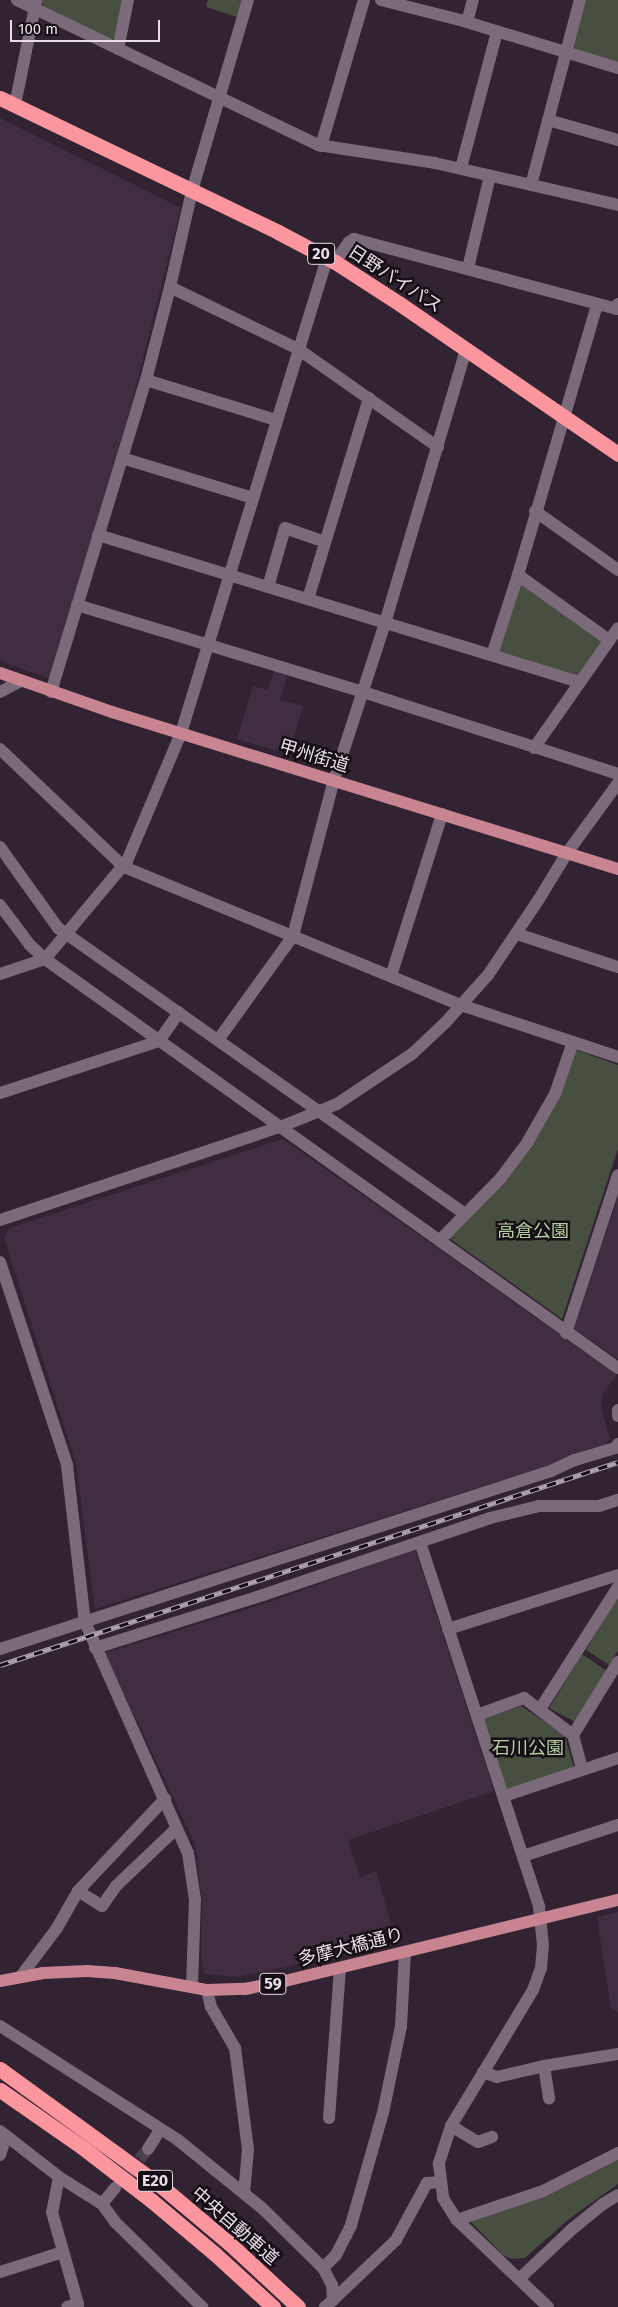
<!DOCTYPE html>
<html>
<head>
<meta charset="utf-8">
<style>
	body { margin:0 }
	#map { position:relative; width:618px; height:2307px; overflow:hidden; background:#312331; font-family:"Fira Sans","Noto Sans JP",sans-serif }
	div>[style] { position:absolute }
	.built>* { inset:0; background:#402d40 }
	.green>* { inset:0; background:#464f40 }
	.minor-tunnel>* { height:12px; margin-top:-6px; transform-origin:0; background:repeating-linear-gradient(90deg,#4c3f4c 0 12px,transparent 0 18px) }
	.minor>* { height:12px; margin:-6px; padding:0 6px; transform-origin:6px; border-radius:6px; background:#7b6a7a }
	.major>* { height:12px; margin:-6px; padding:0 6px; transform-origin:6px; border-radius:6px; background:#c88490 }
	.highway>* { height:15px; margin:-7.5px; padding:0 7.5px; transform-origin:7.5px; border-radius:7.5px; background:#fc969e }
	.rail>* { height:5px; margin-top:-2.5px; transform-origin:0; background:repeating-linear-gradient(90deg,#150f15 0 9px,#aea3ae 0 18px); box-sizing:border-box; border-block:1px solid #aea3ae }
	span { translate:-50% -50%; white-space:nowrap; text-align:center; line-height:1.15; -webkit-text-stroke:5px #150f15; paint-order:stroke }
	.shield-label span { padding:1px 4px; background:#150f15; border:1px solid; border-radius:4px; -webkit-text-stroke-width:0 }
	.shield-label { font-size:16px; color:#e7dde7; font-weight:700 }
	.street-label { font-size:18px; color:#e7dde7 }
	.park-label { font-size:18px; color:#b3d0a0 }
	.scale { position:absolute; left:10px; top:20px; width:150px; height:22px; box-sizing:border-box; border:2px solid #e7dde7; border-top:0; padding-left:6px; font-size:15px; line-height:18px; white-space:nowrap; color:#e7dde7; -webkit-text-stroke:4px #150f15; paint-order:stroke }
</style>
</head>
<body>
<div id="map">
	<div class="built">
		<i style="clip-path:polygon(0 118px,181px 208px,131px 406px,50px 679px,0 661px)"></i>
		<i style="clip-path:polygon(275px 666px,289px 670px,280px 700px,303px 706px,289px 754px,237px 739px,253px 686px,268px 690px)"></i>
		<i style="clip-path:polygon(283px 1139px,617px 1375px,602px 1395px,601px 1407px,610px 1440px,605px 1445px,547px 1466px,95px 1609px,76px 1464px,4px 1238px,9px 1228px)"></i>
		<i style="clip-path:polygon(618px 1197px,618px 1359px,574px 1329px)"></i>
		<i style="clip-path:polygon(415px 1549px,494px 1791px,348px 1840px,360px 1877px,376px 1871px,396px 1941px,337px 1956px,237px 1977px,204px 1974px,201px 1956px,202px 1901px,195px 1844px,105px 1653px,270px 1602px)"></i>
		<i style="clip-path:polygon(618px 1912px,618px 2012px,611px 2009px,597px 1917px)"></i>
	</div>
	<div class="green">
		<i style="clip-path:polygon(41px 0,124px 0,114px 38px,111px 40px,44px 7px)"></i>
		<i style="clip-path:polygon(208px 0,242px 0,237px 17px,206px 7px)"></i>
		<i style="clip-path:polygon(580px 0,618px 0,618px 68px,566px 53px)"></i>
		<i style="clip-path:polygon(518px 575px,609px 640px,579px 682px,492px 655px)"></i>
		<i style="clip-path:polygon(576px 1050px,618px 1065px,618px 1149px,562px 1319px,449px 1238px,503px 1182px)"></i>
		<i style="clip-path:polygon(618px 1595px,618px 1651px,609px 1665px,586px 1650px)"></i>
		<i style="clip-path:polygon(582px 1654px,607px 1671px,575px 1722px,549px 1708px)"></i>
		<i style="clip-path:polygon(521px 1706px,564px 1734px,574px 1767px,506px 1789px,483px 1719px)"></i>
		<i style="clip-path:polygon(618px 2153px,618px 2184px,569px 2219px,525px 2258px,511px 2259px,503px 2255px,466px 2217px)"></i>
	</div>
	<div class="minor-tunnel">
		<i style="left:128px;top:2173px;width:31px;rotate:-50deg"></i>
	</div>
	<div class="minor">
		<i style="left:17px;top:0;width:334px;rotate:25.7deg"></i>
		<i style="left:318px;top:145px;width:118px;rotate:8.7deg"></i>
		<i style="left:435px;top:163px;width:188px;rotate:12.9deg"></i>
		<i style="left:381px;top:0;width:81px;rotate:14.2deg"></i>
		<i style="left:460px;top:20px;width:165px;rotate:16.9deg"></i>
		<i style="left:467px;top:22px;width:23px;rotate:-75deg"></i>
		<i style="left:118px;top:49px;width:50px;rotate:-78.5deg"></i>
		<i style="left:15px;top:105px;width:105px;rotate:-78.5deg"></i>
		<i style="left:548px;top:120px;width:73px;rotate:15.9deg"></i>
		<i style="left:321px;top:146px;width:152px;rotate:-73.6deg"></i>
		<i style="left:461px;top:168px;width:141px;rotate:-75.2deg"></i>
		<i style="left:531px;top:185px;width:191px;rotate:-75.2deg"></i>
		<i style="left:335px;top:262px;width:24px;rotate:-55deg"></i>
		<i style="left:349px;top:242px;width:6px;rotate:-31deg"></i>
		<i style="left:354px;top:239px;width:272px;rotate:14.9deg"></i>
		<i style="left:617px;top:309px;width:5px;rotate:-79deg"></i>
		<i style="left:468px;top:268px;width:95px;rotate:-76.6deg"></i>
		<i style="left:170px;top:287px;width:142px;rotate:25.8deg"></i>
		<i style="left:298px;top:349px;width:171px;rotate:35deg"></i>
		<i style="left:146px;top:380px;width:136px;rotate:17.1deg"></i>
		<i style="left:122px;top:458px;width:137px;rotate:17deg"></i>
		<i style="left:535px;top:511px;width:102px;rotate:35.4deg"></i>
		<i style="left:98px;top:535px;width:503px;rotate:16.99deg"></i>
		<i style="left:518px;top:575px;width:112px;rotate:35.5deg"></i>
		<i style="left:268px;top:587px;width:61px;rotate:-73.9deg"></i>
		<i style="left:285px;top:528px;width:42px;rotate:19.3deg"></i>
		<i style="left:308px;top:599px;width:210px;rotate:-73.1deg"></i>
		<i style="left:77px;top:605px;width:299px;rotate:16.9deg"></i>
		<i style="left:363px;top:692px;width:268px;rotate:17.8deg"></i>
		<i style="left:492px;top:655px;width:84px;rotate:-72deg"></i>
		<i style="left:518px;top:575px;width:282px;rotate:-73.7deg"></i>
		<i style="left:0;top:692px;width:24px;rotate:-28deg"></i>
		<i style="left:51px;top:692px;width:326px;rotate:-73.1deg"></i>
		<i style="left:146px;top:380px;width:96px;rotate:-75.5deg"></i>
		<i style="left:170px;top:287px;width:98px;rotate:-77.1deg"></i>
		<i style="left:192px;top:191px;width:199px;rotate:-73.7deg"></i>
		<i style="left:534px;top:748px;width:146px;rotate:-55deg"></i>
		<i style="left:0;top:749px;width:171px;rotate:43.6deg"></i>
		<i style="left:124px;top:867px;width:364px;rotate:22.3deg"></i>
		<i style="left:461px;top:1005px;width:165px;rotate:18.3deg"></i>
		<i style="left:0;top:847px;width:100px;rotate:54.4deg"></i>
		<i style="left:58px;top:928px;width:497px;rotate:35.1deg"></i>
		<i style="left:0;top:905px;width:50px;rotate:53.1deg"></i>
		<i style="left:30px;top:945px;width:21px;rotate:43deg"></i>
		<i style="left:45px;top:959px;width:704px;rotate:35.52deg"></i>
		<i style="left:517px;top:934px;width:106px;rotate:18.1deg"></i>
		<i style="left:0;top:974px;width:47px;rotate:-18.4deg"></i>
		<i style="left:45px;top:959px;width:128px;rotate:-50.1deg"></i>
		<i style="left:127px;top:861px;width:139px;rotate:-67.1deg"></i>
		<i style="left:181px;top:733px;width:498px;rotate:-72.9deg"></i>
		<i style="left:391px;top:976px;width:170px;rotate:-72.5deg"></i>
		<i style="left:218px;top:1040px;width:128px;rotate:-54.2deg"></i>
		<i style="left:293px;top:936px;width:161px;rotate:-75.3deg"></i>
		<i style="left:334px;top:780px;width:165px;rotate:-72deg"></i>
		<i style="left:385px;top:623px;width:286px;rotate:-73.5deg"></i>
		<i style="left:0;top:1093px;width:167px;rotate:-18.1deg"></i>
		<i style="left:159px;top:1041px;width:35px;rotate:-55deg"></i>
		<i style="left:0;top:1220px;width:295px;rotate:-18.4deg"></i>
		<i style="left:280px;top:1127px;width:61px;rotate:-22deg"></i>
		<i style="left:337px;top:1104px;width:90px;rotate:-33.7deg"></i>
		<i style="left:412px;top:1054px;width:45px;rotate:-43.2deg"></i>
		<i style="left:445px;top:1023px;width:64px;rotate:-48.1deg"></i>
		<i style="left:488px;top:975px;width:92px;rotate:-56.1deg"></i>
		<i style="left:539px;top:899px;width:54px;rotate:-58.7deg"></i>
		<i style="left:567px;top:853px;width:87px;rotate:-53.9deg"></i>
		<i style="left:440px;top:1240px;width:86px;rotate:-45.5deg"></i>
		<i style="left:500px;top:1179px;width:45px;rotate:-53.1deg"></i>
		<i style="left:527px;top:1143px;width:56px;rotate:-60.3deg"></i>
		<i style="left:555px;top:1094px;width:55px;rotate:-70.9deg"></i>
		<i style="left:0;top:1262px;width:214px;rotate:71.7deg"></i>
		<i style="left:67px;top:1465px;width:158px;rotate:83.5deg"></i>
		<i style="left:85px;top:1622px;width:253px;rotate:66deg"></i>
		<i style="left:188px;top:1853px;width:48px;rotate:81.5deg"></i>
		<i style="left:195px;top:1900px;width:87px;rotate:92deg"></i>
		<i style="left:566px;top:1333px;width:166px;rotate:-71.8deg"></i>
		<i style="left:618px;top:1410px;width:6px;rotate:90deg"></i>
		<i style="left:420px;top:1542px;width:384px;rotate:71.9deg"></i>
		<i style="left:539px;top:1907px;width:38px;rotate:84deg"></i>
		<i style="left:543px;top:1945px;width:23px;rotate:95deg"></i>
		<i style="left:541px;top:1968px;width:23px;rotate:110deg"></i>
		<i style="left:533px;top:1990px;width:159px;rotate:121.1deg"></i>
		<i style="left:451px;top:2126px;width:40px;rotate:108deg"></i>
		<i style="left:439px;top:2164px;width:34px;rotate:83deg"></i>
		<i style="left:443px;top:2198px;width:26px;rotate:58deg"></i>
		<i style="left:457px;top:2220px;width:126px;rotate:43.7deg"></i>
		<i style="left:448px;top:1629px;width:178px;rotate:-17.6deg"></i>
		<i style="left:95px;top:1648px;width:176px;rotate:-17.5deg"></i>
		<i style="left:263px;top:1595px;width:240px;rotate:-18.7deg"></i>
		<i style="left:490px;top:1518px;width:50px;rotate:-13.8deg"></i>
		<i style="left:539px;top:1506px;width:60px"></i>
		<i style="left:599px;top:1506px;width:20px;rotate:-18deg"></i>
		<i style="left:0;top:1649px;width:579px;rotate:-17.9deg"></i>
		<i style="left:551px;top:1471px;width:26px;rotate:-25deg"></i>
		<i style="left:575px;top:1460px;width:42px;rotate:-16.7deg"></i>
		<i style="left:615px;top:1448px;width:5px;rotate:-53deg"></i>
		<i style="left:540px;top:1709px;width:145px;rotate:-57.4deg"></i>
		<i style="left:477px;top:1715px;width:50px;rotate:-19.9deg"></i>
		<i style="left:524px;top:1698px;width:61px;rotate:37.1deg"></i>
		<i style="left:573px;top:1735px;width:35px;rotate:75deg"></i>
		<i style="left:573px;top:1735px;width:86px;rotate:-58.3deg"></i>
		<i style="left:504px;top:1796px;width:120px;rotate:-18.4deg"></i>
		<i style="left:523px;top:1856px;width:100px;rotate:-18.1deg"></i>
		<i style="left:78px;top:1891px;width:28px;rotate:32deg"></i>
		<i style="left:102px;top:1906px;width:24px;rotate:-55deg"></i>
		<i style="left:116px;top:1886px;width:84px;rotate:-43.6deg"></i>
		<i style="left:21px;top:1976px;width:60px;rotate:-53.1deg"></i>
		<i style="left:57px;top:1928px;width:43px;rotate:-60.4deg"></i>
		<i style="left:78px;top:1891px;width:127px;rotate:-46.6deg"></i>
		<i style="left:207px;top:1990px;width:17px;rotate:77deg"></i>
		<i style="left:211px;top:2007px;width:48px;rotate:59.7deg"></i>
		<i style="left:235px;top:2048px;width:103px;rotate:82.7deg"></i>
		<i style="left:248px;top:2150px;width:43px;rotate:95.3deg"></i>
		<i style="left:0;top:2026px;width:211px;rotate:32.6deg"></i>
		<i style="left:178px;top:2140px;width:108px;rotate:39deg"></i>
		<i style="left:262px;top:2208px;width:86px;rotate:44.5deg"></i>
		<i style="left:323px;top:2268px;width:19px;rotate:62deg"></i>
		<i style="left:332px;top:2285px;width:15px;rotate:86deg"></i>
		<i style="left:333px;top:2300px;width:11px;rotate:139deg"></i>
		<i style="left:544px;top:2066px;width:33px;rotate:81deg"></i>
		<i style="left:483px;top:2072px;width:15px;rotate:20deg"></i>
		<i style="left:497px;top:2077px;width:48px;rotate:-13.2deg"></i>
		<i style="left:544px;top:2066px;width:75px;rotate:-9.2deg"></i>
		<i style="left:329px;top:2118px;width:150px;rotate:-85.8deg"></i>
		<i style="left:451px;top:2126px;width:31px;rotate:31deg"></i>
		<i style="left:478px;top:2142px;width:15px;rotate:-20deg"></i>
		<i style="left:0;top:2131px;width:75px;rotate:37.9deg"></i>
		<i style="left:59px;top:2177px;width:51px;rotate:32.1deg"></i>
		<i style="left:102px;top:2204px;width:22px;rotate:54deg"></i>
		<i style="left:115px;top:2222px;width:122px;rotate:44.3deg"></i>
		<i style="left:148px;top:2149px;width:22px;rotate:-58deg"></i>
		<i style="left:0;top:2155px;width:20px;rotate:-72deg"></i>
		<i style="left:59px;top:2177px;width:36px;rotate:101deg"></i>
		<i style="left:52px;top:2212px;width:96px;rotate:74.2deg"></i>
		<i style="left:78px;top:2304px;width:11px;rotate:165deg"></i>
		<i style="left:102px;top:2204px;width:21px;rotate:-51deg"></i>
		<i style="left:457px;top:2220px;width:91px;rotate:-18.6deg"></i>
		<i style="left:543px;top:2191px;width:84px;rotate:-26.9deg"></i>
		<i style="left:323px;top:2268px;width:18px;rotate:-45deg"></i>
		<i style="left:336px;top:2255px;width:34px;rotate:-63deg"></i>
		<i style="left:351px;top:2225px;width:116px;rotate:-74.1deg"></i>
		<i style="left:383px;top:2113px;width:89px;rotate:-78.3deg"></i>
		<i style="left:401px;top:2026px;width:74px;rotate:-86.9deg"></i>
		<i style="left:0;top:2272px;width:66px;rotate:-17.6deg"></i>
		<i style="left:519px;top:2279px;width:71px;rotate:-43.3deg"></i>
		<i style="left:571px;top:2230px;width:41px;rotate:-39.1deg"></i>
		<i style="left:603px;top:2204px;width:17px;rotate:-31deg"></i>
		<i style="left:333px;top:2300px;width:87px;rotate:-43.6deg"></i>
		<i style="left:396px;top:2240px;width:65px;rotate:-61.5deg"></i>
		<i style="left:427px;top:2183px;width:14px;rotate:-4deg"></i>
	</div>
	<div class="major">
		<i style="left:0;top:673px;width:119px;rotate:19.2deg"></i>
		<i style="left:112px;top:712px;width:530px;rotate:17.24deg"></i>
		<i style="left:0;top:1981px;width:44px;rotate:-10.5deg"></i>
		<i style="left:43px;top:1973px;width:44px;rotate:-2.6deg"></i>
		<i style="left:87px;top:1971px;width:28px;rotate:4deg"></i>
		<i style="left:115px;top:1973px;width:94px;rotate:10.5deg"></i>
		<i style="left:207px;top:1990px;width:38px;rotate:-2deg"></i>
		<i style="left:245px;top:1989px;width:41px;rotate:-11.3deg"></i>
		<i style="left:285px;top:1981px;width:343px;rotate:-13.7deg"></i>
	</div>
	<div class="highway">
		<i style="left:0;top:98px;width:309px;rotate:25.7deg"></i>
		<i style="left:278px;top:232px;width:64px;rotate:27.8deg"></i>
		<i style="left:335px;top:262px;width:77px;rotate:32.9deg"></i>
		<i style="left:400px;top:304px;width:265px;rotate:34.5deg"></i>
		<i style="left:0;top:2069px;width:199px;rotate:36deg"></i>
		<i style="left:161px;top:2186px;width:89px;rotate:40deg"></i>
		<i style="left:229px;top:2243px;width:94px;rotate:42.8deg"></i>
		<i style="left:0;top:2090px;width:100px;rotate:34.8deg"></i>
		<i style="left:82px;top:2147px;width:88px;rotate:37.6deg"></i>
		<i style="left:152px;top:2201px;width:82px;rotate:40.1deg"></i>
		<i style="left:215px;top:2254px;width:79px;rotate:42.4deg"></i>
	</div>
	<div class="rail">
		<i style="left:0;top:1665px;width:650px;rotate:-18.18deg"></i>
	</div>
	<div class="shield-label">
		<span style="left:321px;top:254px">20</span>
		<span style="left:273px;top:1984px">59</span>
		<span style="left:155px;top:2181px">E20</span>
	</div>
	<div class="street-label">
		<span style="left:395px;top:279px;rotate:33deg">日野バイパス</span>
		<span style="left:314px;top:756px;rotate:17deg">甲州街道</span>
		<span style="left:351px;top:1947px;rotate:-14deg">多摩大橋通り</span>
		<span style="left:235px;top:2226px;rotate:41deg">中央自動車道</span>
	</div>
	<div class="park-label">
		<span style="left:533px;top:1231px">高倉公園</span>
		<span style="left:528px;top:1748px">石川公園</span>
	</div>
	<div class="scale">100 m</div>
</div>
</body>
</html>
